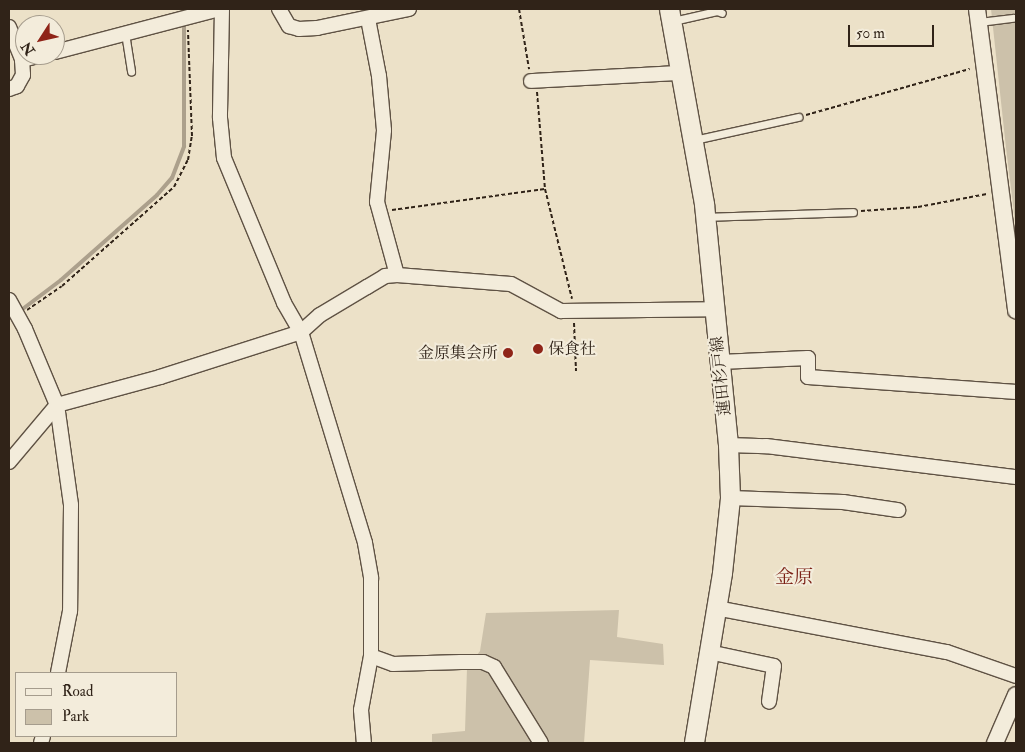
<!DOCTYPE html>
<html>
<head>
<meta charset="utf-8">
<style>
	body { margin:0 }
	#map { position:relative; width:1025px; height:752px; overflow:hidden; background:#ece1c8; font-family:"IM FELL Double Pica","Noto Serif JP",serif }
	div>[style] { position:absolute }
	.green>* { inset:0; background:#ccc1aa }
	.stream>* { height:4px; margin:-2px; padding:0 2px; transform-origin:2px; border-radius:2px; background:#aca08c }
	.path>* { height:2px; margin-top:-1px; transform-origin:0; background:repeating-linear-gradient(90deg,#302318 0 4px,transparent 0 6.5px) }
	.roads { filter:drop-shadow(1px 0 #5f5244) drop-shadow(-1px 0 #5f5244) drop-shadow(0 1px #5f5244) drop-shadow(0 -1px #5f5244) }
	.service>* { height:7px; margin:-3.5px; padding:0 3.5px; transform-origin:3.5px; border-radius:3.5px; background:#f3ecdb }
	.minor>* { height:14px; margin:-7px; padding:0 7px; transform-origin:7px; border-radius:7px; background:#f3ecdb }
	.tertiary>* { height:16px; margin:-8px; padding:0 8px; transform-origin:8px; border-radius:8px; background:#f3ecdb }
	.secondary>* { height:19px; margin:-9.5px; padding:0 9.5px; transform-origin:9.5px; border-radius:9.5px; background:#f3ecdb }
	.dots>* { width:14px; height:14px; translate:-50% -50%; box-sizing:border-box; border:2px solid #f3ecdb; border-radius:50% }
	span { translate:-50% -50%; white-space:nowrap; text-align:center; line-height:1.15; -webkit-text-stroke:4px #f3ecdb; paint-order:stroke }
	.poi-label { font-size:16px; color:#302318 }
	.left { translate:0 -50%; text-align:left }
	.right { translate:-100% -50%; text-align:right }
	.street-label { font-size:16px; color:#302318 }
	.quarter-label { font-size:19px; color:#7a1f14 }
	.frame { position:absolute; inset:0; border:10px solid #302318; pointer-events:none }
	.legend { position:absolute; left:15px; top:672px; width:162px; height:65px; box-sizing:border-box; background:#f3ecdb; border:1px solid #a59c8d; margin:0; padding:6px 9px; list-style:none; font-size:15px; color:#302318 }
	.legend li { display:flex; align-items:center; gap:10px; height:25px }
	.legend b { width:25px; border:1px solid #a59c8d }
	.north { position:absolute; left:15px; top:15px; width:50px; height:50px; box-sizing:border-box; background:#f3ecdb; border:1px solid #a59c8d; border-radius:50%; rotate:235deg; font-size:14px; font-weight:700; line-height:20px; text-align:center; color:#302318 }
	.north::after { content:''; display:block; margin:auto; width:18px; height:22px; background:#8f2418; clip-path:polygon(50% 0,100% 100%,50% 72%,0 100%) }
	.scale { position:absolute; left:848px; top:25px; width:86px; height:22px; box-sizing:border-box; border:2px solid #302318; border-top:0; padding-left:6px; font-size:15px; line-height:18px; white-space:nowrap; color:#302318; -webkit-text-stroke:4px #f3ecdb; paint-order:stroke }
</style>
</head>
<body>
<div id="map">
	<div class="green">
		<i style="clip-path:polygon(991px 9px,1016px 9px,1016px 229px,1006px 148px)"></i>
		<i style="clip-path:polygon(619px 610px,617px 637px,663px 644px,664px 665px,590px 660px,584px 743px,432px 743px,432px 734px,465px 731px,467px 668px,480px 651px,486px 613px)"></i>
	</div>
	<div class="stream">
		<i style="left:20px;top:311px;width:51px;rotate:-37.1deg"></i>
		<i style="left:61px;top:280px;width:128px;rotate:-41.5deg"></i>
		<i style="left:157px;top:195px;width:23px;rotate:-49deg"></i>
		<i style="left:172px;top:178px;width:34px;rotate:-69deg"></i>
		<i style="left:184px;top:146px;width:123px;rotate:-90deg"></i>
	</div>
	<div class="path">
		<i style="left:519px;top:9px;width:61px;rotate:80.5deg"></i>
		<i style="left:537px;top:92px;width:97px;rotate:85.3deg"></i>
		<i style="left:545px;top:189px;width:113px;rotate:76.2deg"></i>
		<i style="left:806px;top:115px;width:170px;rotate:-15.7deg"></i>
		<i style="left:392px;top:210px;width:154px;rotate:-7.8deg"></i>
		<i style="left:861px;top:211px;width:57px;rotate:-4deg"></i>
		<i style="left:918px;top:207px;width:70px;rotate:-10.7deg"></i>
		<i style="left:27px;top:310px;width:42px;rotate:-34.4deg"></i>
		<i style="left:62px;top:286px;width:149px;rotate:-41.5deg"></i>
		<i style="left:174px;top:187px;width:30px;rotate:-63deg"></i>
		<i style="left:188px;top:160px;width:24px;rotate:-81deg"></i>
		<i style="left:192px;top:136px;width:106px;rotate:-92.2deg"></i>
		<i style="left:574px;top:323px;width:48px;rotate:87.6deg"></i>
	</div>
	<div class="roads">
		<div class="service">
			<i style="left:673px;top:21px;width:45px;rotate:-12.8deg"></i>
			<i style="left:717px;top:11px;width:5px;rotate:22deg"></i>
			<i style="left:979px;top:22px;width:34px;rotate:-7deg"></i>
			<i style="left:125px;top:33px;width:39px;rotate:81deg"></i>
			<i style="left:694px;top:140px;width:107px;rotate:-12.5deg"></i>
			<i style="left:706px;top:217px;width:147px;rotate:-1.9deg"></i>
		</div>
		<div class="minor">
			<i style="left:222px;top:9px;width:109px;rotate:91.1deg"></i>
			<i style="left:220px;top:118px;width:40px;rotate:84.3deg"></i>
			<i style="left:224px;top:158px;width:157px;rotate:67.5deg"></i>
			<i style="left:284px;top:303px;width:34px;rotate:60deg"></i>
			<i style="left:301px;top:332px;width:220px;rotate:73.1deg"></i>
			<i style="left:365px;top:543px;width:36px;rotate:80deg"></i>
			<i style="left:371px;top:578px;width:78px;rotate:90deg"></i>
			<i style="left:371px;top:656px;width:55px;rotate:100.5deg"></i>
			<i style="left:361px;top:710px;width:33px;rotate:85deg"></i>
			<i style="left:279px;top:9px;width:20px;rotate:60deg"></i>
			<i style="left:289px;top:26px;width:10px;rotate:17deg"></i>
			<i style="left:299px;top:29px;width:18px;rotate:-3deg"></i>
			<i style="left:317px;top:28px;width:94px;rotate:-11.7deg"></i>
			<i style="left:9px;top:27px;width:35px;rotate:68deg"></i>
			<i style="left:22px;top:60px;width:15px;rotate:86deg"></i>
			<i style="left:23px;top:75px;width:13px;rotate:119deg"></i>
			<i style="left:17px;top:86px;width:9px;rotate:159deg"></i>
			<i style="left:55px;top:52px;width:170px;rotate:-14.7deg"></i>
			<i style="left:22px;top:60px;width:21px;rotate:-14deg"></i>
			<i style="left:531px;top:81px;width:149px;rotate:-3.1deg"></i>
			<i style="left:397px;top:275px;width:114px;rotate:4.5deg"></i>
			<i style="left:511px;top:284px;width:57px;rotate:28.4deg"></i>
			<i style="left:561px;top:311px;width:153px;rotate:-0.7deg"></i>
			<i style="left:9px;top:300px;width:33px;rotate:61deg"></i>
			<i style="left:25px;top:329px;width:82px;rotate:67.2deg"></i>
			<i style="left:57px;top:405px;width:101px;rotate:82deg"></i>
			<i style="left:71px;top:505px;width:106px;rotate:90.5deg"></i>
			<i style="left:70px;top:611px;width:63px;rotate:101deg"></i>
			<i style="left:720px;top:362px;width:88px;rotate:-2.6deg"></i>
			<i style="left:808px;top:358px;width:19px;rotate:90deg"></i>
			<i style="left:808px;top:377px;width:209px;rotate:4.1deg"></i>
			<i style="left:728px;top:445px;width:38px;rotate:2deg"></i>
			<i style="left:766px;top:446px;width:252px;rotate:7.1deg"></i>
			<i style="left:9px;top:462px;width:75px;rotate:-49.9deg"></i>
			<i style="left:57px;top:405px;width:107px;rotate:-15.2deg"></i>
			<i style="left:160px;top:377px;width:148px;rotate:-17.7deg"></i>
			<i style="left:301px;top:332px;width:25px;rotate:-42deg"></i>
			<i style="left:320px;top:315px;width:55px;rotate:-30.8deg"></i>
			<i style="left:367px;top:287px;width:21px;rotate:-31deg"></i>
			<i style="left:385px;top:276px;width:12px;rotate:-5deg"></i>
			<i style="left:397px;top:275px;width:76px;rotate:-105.3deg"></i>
			<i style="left:377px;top:202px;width:72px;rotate:-84.4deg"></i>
			<i style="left:384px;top:130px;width:54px;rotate:-95.3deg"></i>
			<i style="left:379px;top:76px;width:58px;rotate:-100.9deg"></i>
			<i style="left:730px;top:498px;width:113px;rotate:2deg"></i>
			<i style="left:843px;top:502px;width:56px;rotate:8.3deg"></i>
			<i style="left:716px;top:608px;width:235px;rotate:10.8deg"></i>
			<i style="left:947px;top:652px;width:73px;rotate:19.2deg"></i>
			<i style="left:709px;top:652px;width:66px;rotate:12.2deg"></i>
			<i style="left:774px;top:666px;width:36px;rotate:98deg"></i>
			<i style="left:371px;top:656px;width:23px;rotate:20deg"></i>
			<i style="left:393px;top:664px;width:68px;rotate:-1.7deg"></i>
			<i style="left:461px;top:662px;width:22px"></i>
			<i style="left:483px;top:662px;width:12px;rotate:24deg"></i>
			<i style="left:494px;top:667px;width:89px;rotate:58.3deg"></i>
			<i style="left:41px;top:743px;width:7px;rotate:-74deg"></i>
		</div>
		<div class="tertiary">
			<i style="left:977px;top:9px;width:304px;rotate:82.6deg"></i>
			<i style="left:995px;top:743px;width:52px;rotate:-66.4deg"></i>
		</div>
		<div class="secondary">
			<i style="left:669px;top:9px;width:198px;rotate:79.8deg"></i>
			<i style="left:704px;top:204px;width:242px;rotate:84.3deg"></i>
			<i style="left:728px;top:445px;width:53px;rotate:87.8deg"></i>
			<i style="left:730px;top:498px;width:75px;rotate:96.1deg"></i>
			<i style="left:722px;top:573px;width:172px;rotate:99.4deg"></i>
		</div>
	</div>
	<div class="dots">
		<i style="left:538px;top:349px;background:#8f2418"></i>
		<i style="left:508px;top:353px;background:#8f2418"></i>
	</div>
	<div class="poi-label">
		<span class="left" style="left:548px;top:349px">保食社</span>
		<span class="right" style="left:498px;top:353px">金原集会所</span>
	</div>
	<div class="street-label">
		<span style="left:721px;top:376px;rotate:-96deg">蓮田杉戸線</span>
	</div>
	<div class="quarter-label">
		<span style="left:794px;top:578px">金原</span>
	</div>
	<div class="frame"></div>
	<ul class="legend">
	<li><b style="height:6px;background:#f3ecdb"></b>Road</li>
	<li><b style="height:14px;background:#ccc1aa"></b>Park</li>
	</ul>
	<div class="north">N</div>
	<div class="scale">50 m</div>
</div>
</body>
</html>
